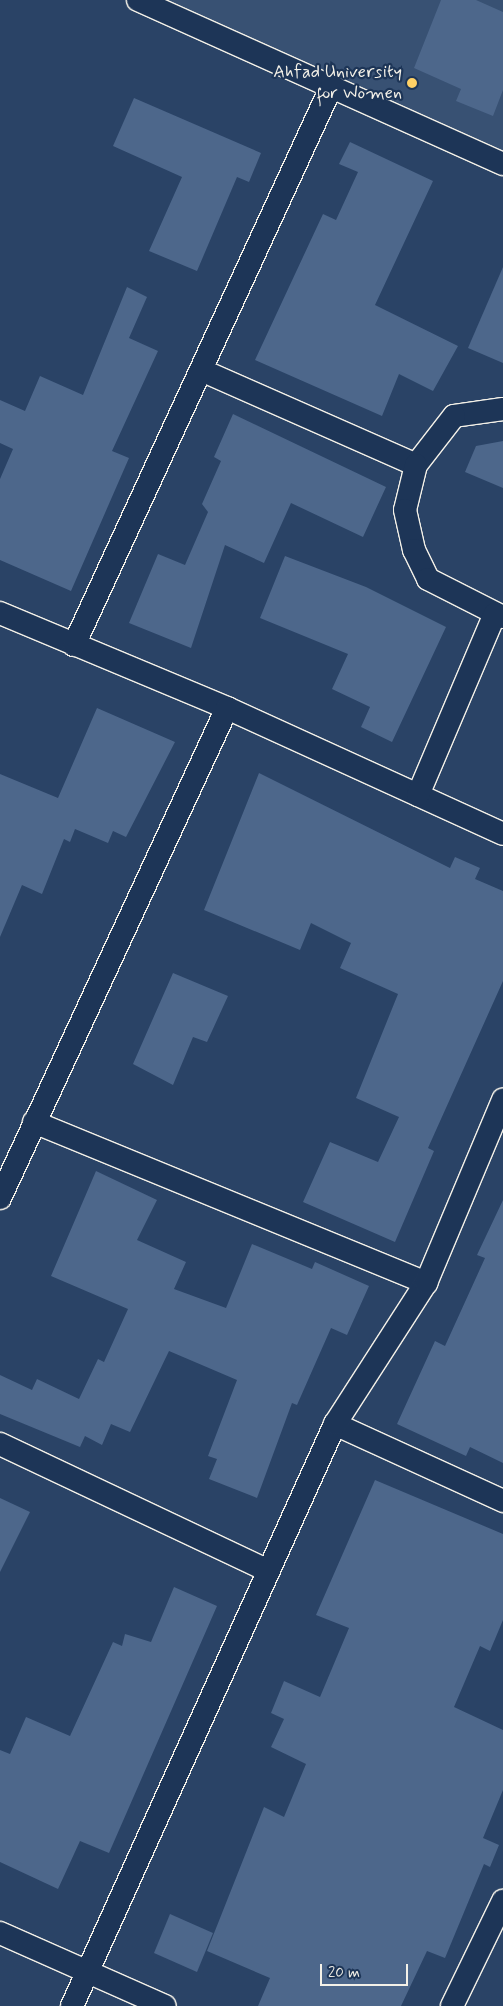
<!DOCTYPE html>
<html>
<head>
<meta charset="utf-8">
<style>
	body { margin:0 }
	#map { position:relative; width:503px; height:2006px; overflow:hidden; background:#2a4366; font-family:Mynerve,sans-serif }
	div>[style] { position:absolute }
	.built>* { inset:0; background:#385173 }
	.building>* { inset:0; background:#4d678b }
	.roads { filter:drop-shadow(1px 0 #f4f1e8) drop-shadow(-1px 0 #f4f1e8) drop-shadow(0 1px #f4f1e8) drop-shadow(0 -1px #f4f1e8) }
	.minor>* { height:22px; margin:-11px; padding:0 11px; transform-origin:11px; border-radius:11px; background:#1d3557 }
	.dots>* { width:14px; height:14px; translate:-50% -50%; box-sizing:border-box; border:2px solid #1d3557; border-radius:50% }
	span { translate:-50% -50%; white-space:nowrap; text-align:center; line-height:1.15; -webkit-text-stroke:4.5px #1d3557; paint-order:stroke }
	.poi-label { font-size:18px; color:#f4f1e8 }
	.right { translate:-100% -50%; text-align:right }
	.scale { position:absolute; left:320px; top:1964px; width:88px; height:22px; box-sizing:border-box; border:2px solid #f4f1e8; border-top:0; padding-left:6px; font-size:15px; line-height:18px; white-space:nowrap; color:#f4f1e8; -webkit-text-stroke:4px #1d3557; paint-order:stroke }
</style>
</head>
<body>
<div id="map">
	<div class="built">
		<i style="clip-path:polygon(139px 0,503px 0,503px 166px)"></i>
	</div>
	<div class="building">
		<i style="clip-path:polygon(441px 0,476px 0,503px 12px,503px 90px,493px 116px,456px 101px,461px 89px,414px 68px)"></i>
		<i style="clip-path:polygon(134px 98px,261px 153px,249px 182px,237px 177px,197px 271px,149px 251px,182px 177px,113px 146px)"></i>
		<i style="clip-path:polygon(350px 142px,433px 181px,375px 305px,458px 346px,433px 391px,399px 374px,382px 416px,255px 360px,323px 214px,336px 220px,358px 172px,339px 164px)"></i>
		<i style="clip-path:polygon(503px 267px,503px 363px,468px 348px)"></i>
		<i style="clip-path:polygon(127px 287px,147px 297px,129px 338px,158px 351px,112px 451px,129px 458px,71px 591px,0 560px,0 479px,13px 449px,0 443px,0 400px,25px 411px,40px 376px,83px 395px)"></i>
		<i style="clip-path:polygon(233px 414px,386px 487px,363px 537px,291px 503px,264px 563px,225px 545px,191px 648px,129px 623px,158px 554px,185px 565px,208px 512px,202px 504px,221px 461px,214px 457px)"></i>
		<i style="clip-path:polygon(503px 441px,503px 488px,465px 472px,476px 446px)"></i>
		<i style="clip-path:polygon(285px 556px,366px 587px,446px 627px,392px 742px,361px 727px,370px 707px,332px 689px,348px 654px,260px 618px)"></i>
		<i style="clip-path:polygon(97px 708px,175px 742px,126px 837px,113px 831px,108px 843px,75px 829px,70px 842px,64px 839px,42px 894px,22px 885px,0 937px,0 774px,58px 798px)"></i>
		<i style="clip-path:polygon(259px 773px,450px 868px,455px 857px,480px 868px,475px 879px,503px 891px,503px 981px,428px 1148px,434px 1151px,395px 1242px,303px 1202px,330px 1142px,378px 1162px,399px 1117px,356px 1098px,398px 994px,340px 968px,351px 943px,311px 923px,300px 950px,204px 910px)"></i>
		<i style="clip-path:polygon(173px 973px,228px 996px,207px 1042px,193px 1037px,173px 1085px,133px 1064px)"></i>
		<i style="clip-path:polygon(96px 1171px,157px 1200px,137px 1240px,186px 1262px,174px 1289px,226px 1308px,252px 1244px,312px 1269px,315px 1262px,369px 1286px,347px 1335px,331px 1328px,297px 1405px,292px 1403px,257px 1498px,209px 1479px,217px 1459px,208px 1456px,237px 1380px,169px 1351px,130px 1432px,111px 1424px,102px 1445px,85px 1436px,80px 1447px,0 1414px,0 1375px,32px 1390px,37px 1379px,79px 1399px,98px 1359px,104px 1362px,128px 1309px,51px 1276px)"></i>
		<i style="clip-path:polygon(503px 1200px,503px 1463px,470px 1447px,466px 1456px,397px 1424px,435px 1341px,445px 1346px,485px 1258px,477px 1255px)"></i>
		<i style="clip-path:polygon(375px 1480px,503px 1534px,503px 1620px,490px 1651px,480px 1646px,454px 1707px,503px 1730px,503px 1790px,483px 1838px,499px 1845px,490px 1867px,484px 1864px,445px 1958px,427px 1951px,401px 2006px,258px 2006px,270px 1978px,207px 1951px,264px 1807px,284px 1817px,306px 1764px,271px 1747px,284px 1719px,271px 1713px,284px 1681px,320px 1697px,349px 1628px,316px 1615px)"></i>
		<i style="clip-path:polygon(0 1498px,30px 1512px,0 1572px)"></i>
		<i style="clip-path:polygon(174px 1587px,217px 1606px,109px 1853px,80px 1841px,58px 1889px,0 1862px,0 1750px,10px 1754px,26px 1717px,70px 1736px,113px 1642px,122px 1646px,125px 1634px,151px 1642px)"></i>
		<i style="clip-path:polygon(170px 1914px,213px 1933px,197px 1972px,154px 1953px)"></i>
	</div>
	<div class="roads">
		<div class="minor">
			<i style="left:138px;top:0;width:400px;rotate:24.2deg"></i>
			<i style="left:201px;top:370px;width:235px;rotate:23.8deg"></i>
			<i style="left:503px;top:409px;width:49px;rotate:171.9deg"></i>
			<i style="left:454px;top:416px;width:62px;rotate:127.8deg"></i>
			<i style="left:416px;top:465px;width:46px;rotate:103.7deg"></i>
			<i style="left:405px;top:510px;width:41px;rotate:77.3deg"></i>
			<i style="left:414px;top:550px;width:32px;rotate:64deg"></i>
			<i style="left:428px;top:579px;width:84px;rotate:26.9deg"></i>
			<i style="left:0;top:613px;width:246px;rotate:22.7deg"></i>
			<i style="left:227px;top:708px;width:303px;rotate:24.5deg"></i>
			<i style="left:74px;top:645px;width:617px;rotate:-65.26deg"></i>
			<i style="left:418px;top:795px;width:197px;rotate:-67deg"></i>
			<i style="left:34px;top:1122px;width:424px;rotate:22.3deg"></i>
			<i style="left:0;top:1198px;width:540px;rotate:-65.14deg"></i>
			<i style="left:335px;top:1424px;width:185px;rotate:24.6deg"></i>
			<i style="left:0;top:1444px;width:297px;rotate:25.3deg"></i>
			<i style="left:0;top:1933px;width:180px;rotate:23.9deg"></i>
			<i style="left:72px;top:2006px;width:639px;rotate:-65.68deg"></i>
			<i style="left:335px;top:1424px;width:168px;rotate:-57.2deg"></i>
			<i style="left:426px;top:1283px;width:199px;rotate:-67.2deg"></i>
			<i style="left:452px;top:2006px;width:117px;rotate:-64.1deg"></i>
		</div>
	</div>
	<div class="dots">
		<i style="left:412px;top:83px;background:#ffd166"></i>
	</div>
	<div class="poi-label">
		<span class="right" style="left:402px;top:83px">Ahfad University<br>for Women</span>
	</div>
	<div class="scale">20 m</div>
</div>
</body>
</html>
